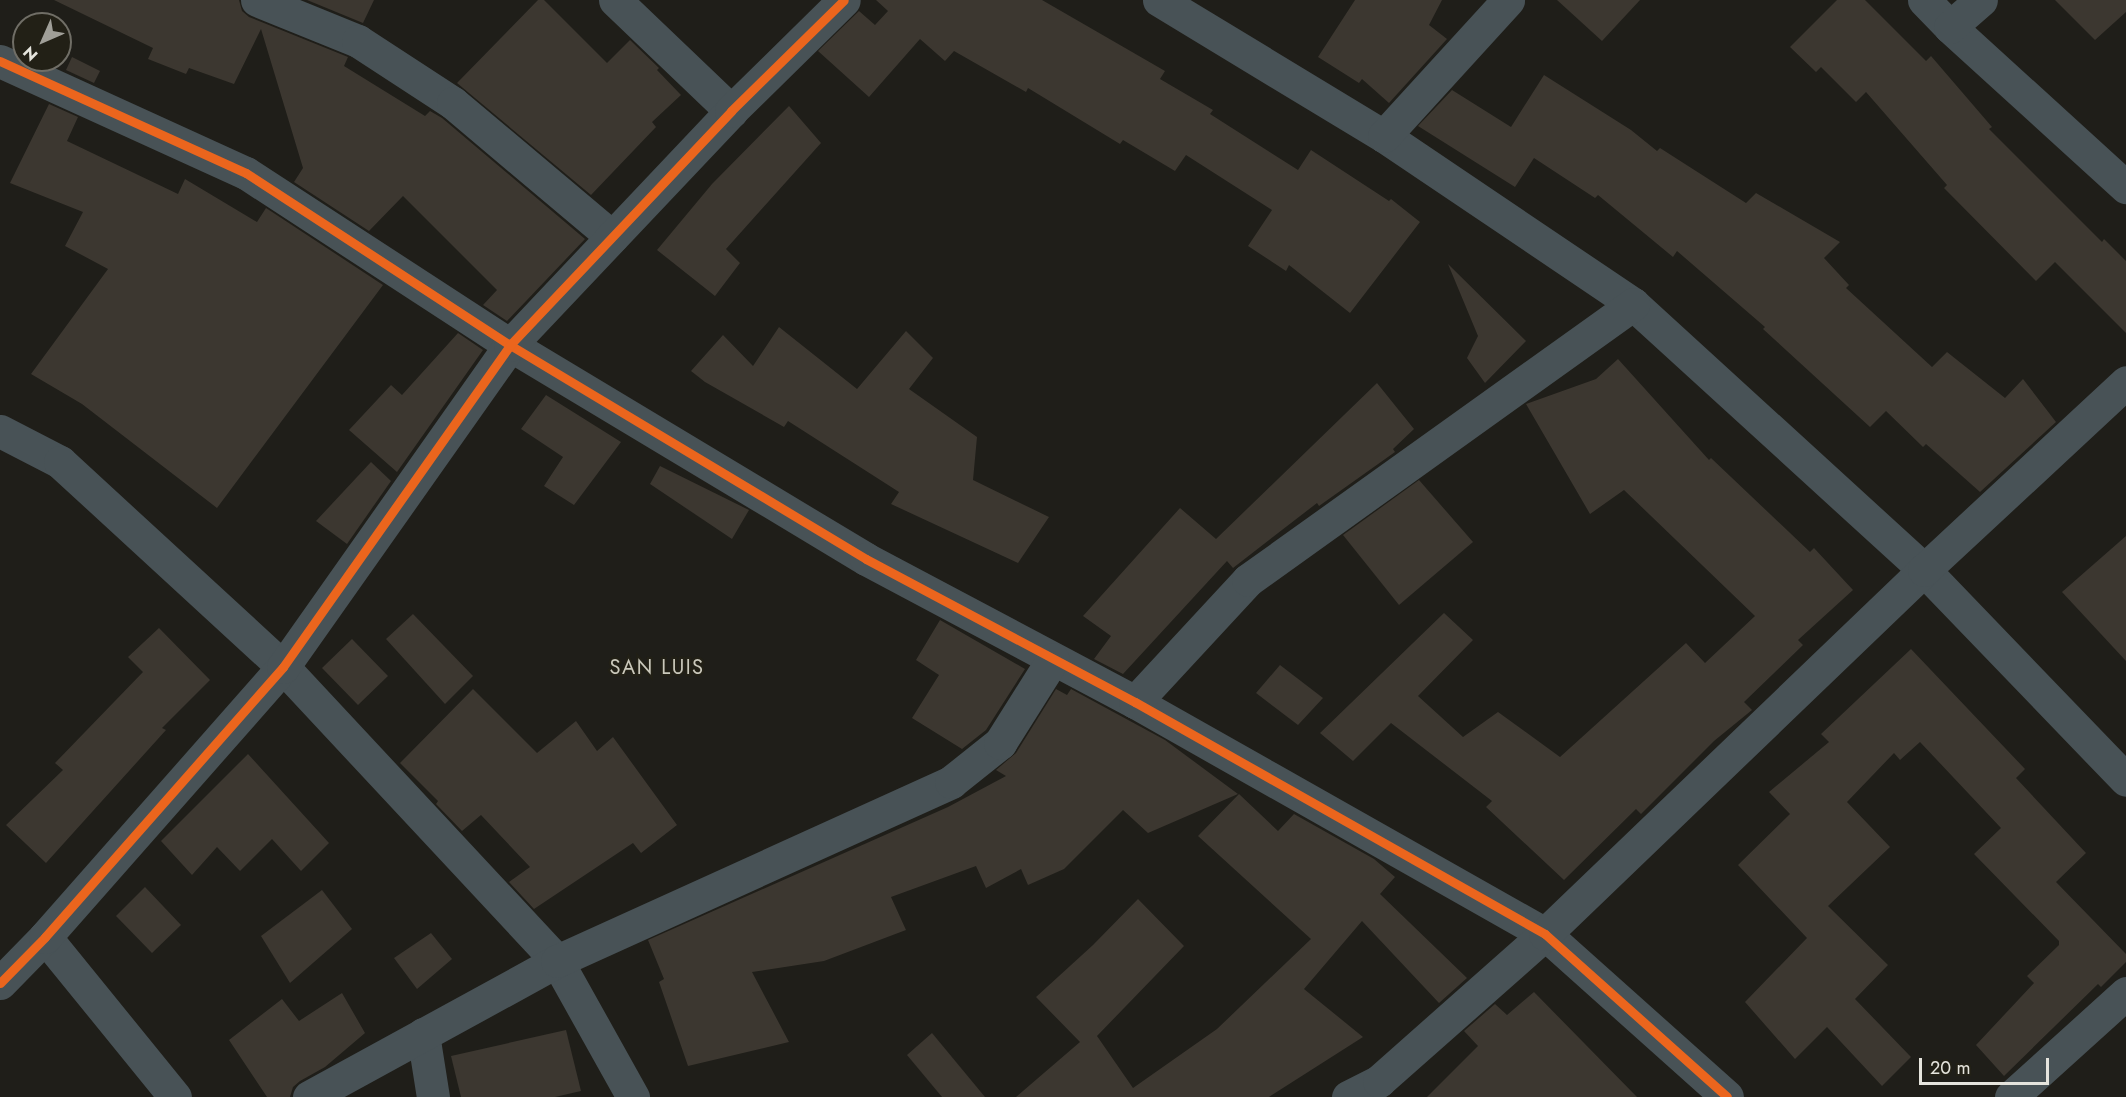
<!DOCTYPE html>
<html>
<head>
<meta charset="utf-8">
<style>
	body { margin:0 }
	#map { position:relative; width:2126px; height:1097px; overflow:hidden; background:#1f1e19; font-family:Jost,sans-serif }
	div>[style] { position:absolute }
	.building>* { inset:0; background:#3c3730 }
	.street>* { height:33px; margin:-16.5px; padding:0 16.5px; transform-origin:16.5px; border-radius:16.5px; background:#485256 }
	.cycleway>* { height:9px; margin:-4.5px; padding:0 4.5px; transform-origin:4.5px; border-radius:4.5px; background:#eb651d }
	span { translate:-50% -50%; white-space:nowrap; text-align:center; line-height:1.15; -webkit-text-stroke:4.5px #222016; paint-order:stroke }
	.neighbourhood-label { font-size:20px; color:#cac8bb; letter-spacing:1.5px }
	.north { position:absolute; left:12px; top:12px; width:60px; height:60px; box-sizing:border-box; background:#222016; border:2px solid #706e66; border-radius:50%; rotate:225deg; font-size:16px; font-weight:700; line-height:24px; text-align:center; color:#e5e4dd }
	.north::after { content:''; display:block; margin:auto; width:21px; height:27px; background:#a09f98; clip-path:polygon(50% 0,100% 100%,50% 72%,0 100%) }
	.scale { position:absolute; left:1919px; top:1058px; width:130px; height:27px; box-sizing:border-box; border:3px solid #e5e4dd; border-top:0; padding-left:8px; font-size:18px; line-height:21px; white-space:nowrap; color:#e5e4dd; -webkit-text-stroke:4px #222016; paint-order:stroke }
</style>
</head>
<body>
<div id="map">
	<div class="building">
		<i style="clip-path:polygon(54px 0,239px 0,242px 11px,249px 17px,348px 57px,344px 66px,425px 116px,430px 111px,442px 118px,585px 239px,507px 321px,483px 305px,497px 290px,403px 196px,369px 231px,294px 182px,303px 168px,261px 29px,234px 84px,189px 68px,186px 74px,148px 59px,153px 48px)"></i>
		<i style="clip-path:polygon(307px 0,374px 0,363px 23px)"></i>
		<i style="clip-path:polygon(538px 0,544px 0,607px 63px,630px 40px,659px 68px,657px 70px,681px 95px,652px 122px,656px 127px,591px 195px,457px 83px)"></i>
		<i style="clip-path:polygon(876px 0,1042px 0,1165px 71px,1160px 79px,1213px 110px,1210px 114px,1298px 170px,1311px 150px,1389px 201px,1391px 199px,1420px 222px,1350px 313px,1289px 265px,1286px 271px,1248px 246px,1272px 210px,1186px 155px,1175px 171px,1123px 140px,1120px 144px,1028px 88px,1026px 92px,954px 51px,945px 61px,920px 39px,869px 97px,818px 51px,859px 11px,875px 25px,888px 11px)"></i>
		<i style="clip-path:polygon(1355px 0,1442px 0,1429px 25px,1447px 39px,1389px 103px,1362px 79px,1359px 83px,1318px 57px)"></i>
		<i style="clip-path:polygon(1557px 0,1640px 0,1602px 41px)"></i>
		<i style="clip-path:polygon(1837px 0,1865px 0,1926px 61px,1931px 56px,1992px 127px,1989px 129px,2102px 242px,2104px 239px,2126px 261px,2126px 333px,2055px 262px,2036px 281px,1944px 188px,1947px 185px,1866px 92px,1856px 102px,1821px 67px,1816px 72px,1790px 47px)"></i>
		<i style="clip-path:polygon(2055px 0,2126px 0,2126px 12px,2095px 40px)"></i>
		<i style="clip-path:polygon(72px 57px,100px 71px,94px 83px,66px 70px)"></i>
		<i style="clip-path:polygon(1544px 75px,1631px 130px,1657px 151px,1660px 148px,1746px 203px,1756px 193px,1840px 242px,1824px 258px,1849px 285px,1846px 288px,1932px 367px,1947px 352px,2005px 398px,2023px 379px,2056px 422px,1980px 492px,1926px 444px,1923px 447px,1886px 411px,1870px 427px,1763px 329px,1765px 327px,1677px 251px,1673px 257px,1598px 195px,1595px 198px,1534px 158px,1515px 187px,1418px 126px,1452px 90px,1511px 127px)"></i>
		<i style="clip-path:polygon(49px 104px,78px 117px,67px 141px,178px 194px,185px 179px,257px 222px,266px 208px,383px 285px,217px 508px,82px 404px,31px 374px,108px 269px,65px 246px,83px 212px,10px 183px)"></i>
		<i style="clip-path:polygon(789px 106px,821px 143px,726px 249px,740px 263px,715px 296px,657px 250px,712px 184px)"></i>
		<i style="clip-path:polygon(1448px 264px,1526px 341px,1485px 383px,1467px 358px,1478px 336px)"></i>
		<i style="clip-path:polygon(779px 327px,857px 389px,906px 331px,933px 358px,909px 389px,977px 437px,973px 480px,1049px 517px,1018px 563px,891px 504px,899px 492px,788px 421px,784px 427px,705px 382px,691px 371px,723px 335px,753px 366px)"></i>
		<i style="clip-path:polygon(458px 333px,483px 350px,397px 472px,349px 430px,391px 385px,402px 395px)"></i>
		<i style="clip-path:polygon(1618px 359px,1709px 460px,1711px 458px,1810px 552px,1814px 548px,1853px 590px,1798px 640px,1803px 645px,1744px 702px,1752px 710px,1714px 741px,1641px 814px,1636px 809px,1564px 880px,1486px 807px,1492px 801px,1391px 723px,1353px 761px,1320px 733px,1444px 613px,1473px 640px,1418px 696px,1463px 737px,1498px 712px,1560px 757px,1686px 643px,1705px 663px,1755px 616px,1624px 490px,1590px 514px,1526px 404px,1596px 379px)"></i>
		<i style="clip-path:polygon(1377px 383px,1414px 429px,1393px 449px,1395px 452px,1319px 506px,1317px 503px,1233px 568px,1227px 561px,1123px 674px,1094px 659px,1111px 636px,1083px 616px,1180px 508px,1216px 539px)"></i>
		<i style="clip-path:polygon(546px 395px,621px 442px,574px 505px,544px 486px,563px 457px,521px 429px)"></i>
		<i style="clip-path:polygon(371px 462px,391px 481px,347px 544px,316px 521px)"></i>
		<i style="clip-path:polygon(660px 466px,749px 510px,732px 539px,650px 484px)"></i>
		<i style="clip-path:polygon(1419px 480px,1473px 542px,1399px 605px,1343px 535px)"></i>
		<i style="clip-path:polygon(2126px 536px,2126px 661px,2062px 592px)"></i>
		<i style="clip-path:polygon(413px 614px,473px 676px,445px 704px,386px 639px)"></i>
		<i style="clip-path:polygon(940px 620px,1025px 669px,986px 730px,962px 749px,912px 718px,939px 675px,916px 660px)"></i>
		<i style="clip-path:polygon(159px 628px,210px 680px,162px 728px,166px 730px,46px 863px,6px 825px,63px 770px,55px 763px,143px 672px,128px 657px)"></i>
		<i style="clip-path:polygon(352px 639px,388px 676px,358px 705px,322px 668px)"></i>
		<i style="clip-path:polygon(1911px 649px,2025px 769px,2016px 778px,2086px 853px,2056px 882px,2126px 954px,2126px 962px,2101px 987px,2098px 984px,2004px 1076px,1976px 1045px,2034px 983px,2027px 976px,2059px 945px,2059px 941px,1974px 854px,2001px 828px,1920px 742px,1900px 760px,1894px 753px,1847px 802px,1890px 847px,1828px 906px,1888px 965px,1855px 999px,1911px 1057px,1882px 1086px,1827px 1027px,1795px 1059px,1745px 1002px,1807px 938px,1738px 865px,1790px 814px,1769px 792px,1829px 742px,1821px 734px)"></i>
		<i style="clip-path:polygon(1280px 665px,1323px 698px,1298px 725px,1256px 693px)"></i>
		<i style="clip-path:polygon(473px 689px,537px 753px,576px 721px,597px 751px,613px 737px,677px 825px,641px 853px,633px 843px,534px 909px,509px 882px,530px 867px,481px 815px,462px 831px,436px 804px,438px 801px,400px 763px)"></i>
		<i style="clip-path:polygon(1056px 689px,1067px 695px,1071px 689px,1165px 740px,1238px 794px,1148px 833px,1123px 810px,1064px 869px,1028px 885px,1021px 869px,986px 888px,976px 866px,891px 897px,906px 930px,824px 961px,752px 972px,789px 1042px,688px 1066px,659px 982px,664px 979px,648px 940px,948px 807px,1006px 776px,996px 770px,1016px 753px)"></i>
		<i style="clip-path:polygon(248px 754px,329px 843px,301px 871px,272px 839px,240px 871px,217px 847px,192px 875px,161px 841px)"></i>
		<i style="clip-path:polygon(1239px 794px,1278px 831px,1294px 814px,1374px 859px,1395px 877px,1380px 894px,1467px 978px,1439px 1003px,1362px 921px,1304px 989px,1363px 1037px,1269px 1097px,1016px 1097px,1080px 1042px,1036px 997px,1093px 945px,1138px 899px,1184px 946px,1097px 1036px,1133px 1088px,1217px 1029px,1311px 939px,1198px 836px)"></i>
		<i style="clip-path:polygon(145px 887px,181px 925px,152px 953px,116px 916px)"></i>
		<i style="clip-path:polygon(322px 890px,352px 929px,290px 983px,261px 936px)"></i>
		<i style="clip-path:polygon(431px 933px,452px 959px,417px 989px,394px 958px)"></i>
		<i style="clip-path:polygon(1534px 992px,1637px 1097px,1427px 1097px,1478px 1046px,1464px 1031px,1495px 1004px,1507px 1015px)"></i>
		<i style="clip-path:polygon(342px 993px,365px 1033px,325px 1067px,300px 1081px,293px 1087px,290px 1097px,267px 1097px,229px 1040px,282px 999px,299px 1021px)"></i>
		<i style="clip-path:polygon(566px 1030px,581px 1091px,555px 1097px,461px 1097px,451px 1056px)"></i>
		<i style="clip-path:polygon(932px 1033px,985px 1097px,942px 1097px,907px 1055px)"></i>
	</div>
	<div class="street">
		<i style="left:257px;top:0;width:109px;rotate:22.1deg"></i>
		<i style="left:358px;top:41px;width:113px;rotate:33.1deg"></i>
		<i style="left:453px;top:103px;width:208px;rotate:40.1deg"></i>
		<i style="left:615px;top:0;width:161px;rotate:43.7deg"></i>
		<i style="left:1159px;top:0;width:263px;rotate:31.2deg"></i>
		<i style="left:1384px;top:136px;width:300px;rotate:34deg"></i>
		<i style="left:1633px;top:304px;width:394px;rotate:42.4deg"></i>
		<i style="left:1924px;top:570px;width:291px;rotate:46.1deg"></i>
		<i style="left:1924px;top:0;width:37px;rotate:46deg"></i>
		<i style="left:1950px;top:27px;width:238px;rotate:42.3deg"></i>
		<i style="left:1950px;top:27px;width:41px;rotate:-41.1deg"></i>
		<i style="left:0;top:61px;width:270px;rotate:24.5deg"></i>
		<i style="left:246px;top:173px;width:315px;rotate:33.1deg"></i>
		<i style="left:510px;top:345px;width:415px;rotate:31deg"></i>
		<i style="left:866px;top:559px;width:305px;rotate:28deg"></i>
		<i style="left:1135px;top:702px;width:471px;rotate:29.5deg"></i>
		<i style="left:1545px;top:934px;width:244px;rotate:41.8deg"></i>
		<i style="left:1384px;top:136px;width:184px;rotate:-47.6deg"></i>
		<i style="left:0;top:431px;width:68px;rotate:27.3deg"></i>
		<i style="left:60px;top:462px;width:303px;rotate:42.6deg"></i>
		<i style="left:283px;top:667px;width:402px;rotate:47deg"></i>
		<i style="left:557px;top:961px;width:156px;rotate:60.8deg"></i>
		<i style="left:1135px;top:702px;width:166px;rotate:-47.2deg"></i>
		<i style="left:1248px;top:580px;width:474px;rotate:-35.6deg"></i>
		<i style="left:45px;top:937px;width:206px;rotate:50.9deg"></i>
		<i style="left:0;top:983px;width:64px;rotate:-45.6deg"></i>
		<i style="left:45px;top:937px;width:360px;rotate:-48.6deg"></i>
		<i style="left:283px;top:667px;width:394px;rotate:-54.8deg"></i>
		<i style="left:510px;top:345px;width:322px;rotate:-46.6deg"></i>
		<i style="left:731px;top:111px;width:158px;rotate:-44.5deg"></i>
		<i style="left:423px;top:1034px;width:64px;rotate:81deg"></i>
		<i style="left:309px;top:1097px;width:283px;rotate:-28.7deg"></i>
		<i style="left:557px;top:961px;width:433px;rotate:-24.4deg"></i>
		<i style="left:951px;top:782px;width:63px;rotate:-38.5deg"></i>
		<i style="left:1000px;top:743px;width:99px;rotate:-57.8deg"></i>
		<i style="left:1348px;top:1097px;width:35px;rotate:-27deg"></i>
		<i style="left:1379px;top:1081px;width:222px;rotate:-41.5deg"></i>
		<i style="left:1545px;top:934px;width:525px;rotate:-43.84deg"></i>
		<i style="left:1924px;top:570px;width:276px;rotate:-42.9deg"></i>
		<i style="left:2011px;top:1097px;width:155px;rotate:-42.1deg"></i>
	</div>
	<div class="cycleway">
		<i style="left:0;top:61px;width:270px;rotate:24.5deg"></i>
		<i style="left:246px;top:173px;width:315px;rotate:33.1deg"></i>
		<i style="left:510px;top:345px;width:415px;rotate:31deg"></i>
		<i style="left:866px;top:559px;width:305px;rotate:28deg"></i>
		<i style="left:1135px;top:702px;width:471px;rotate:29.5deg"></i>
		<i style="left:1545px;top:934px;width:244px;rotate:41.8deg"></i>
		<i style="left:0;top:983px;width:64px;rotate:-45.6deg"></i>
		<i style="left:45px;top:937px;width:360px;rotate:-48.6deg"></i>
		<i style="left:283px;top:667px;width:394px;rotate:-54.8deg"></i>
		<i style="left:510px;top:345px;width:322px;rotate:-46.6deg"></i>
		<i style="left:731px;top:111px;width:158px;rotate:-44.5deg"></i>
	</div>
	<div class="neighbourhood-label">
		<span style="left:657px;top:667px">SAN LUIS</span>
	</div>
	<div class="north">N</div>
	<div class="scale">20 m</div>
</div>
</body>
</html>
